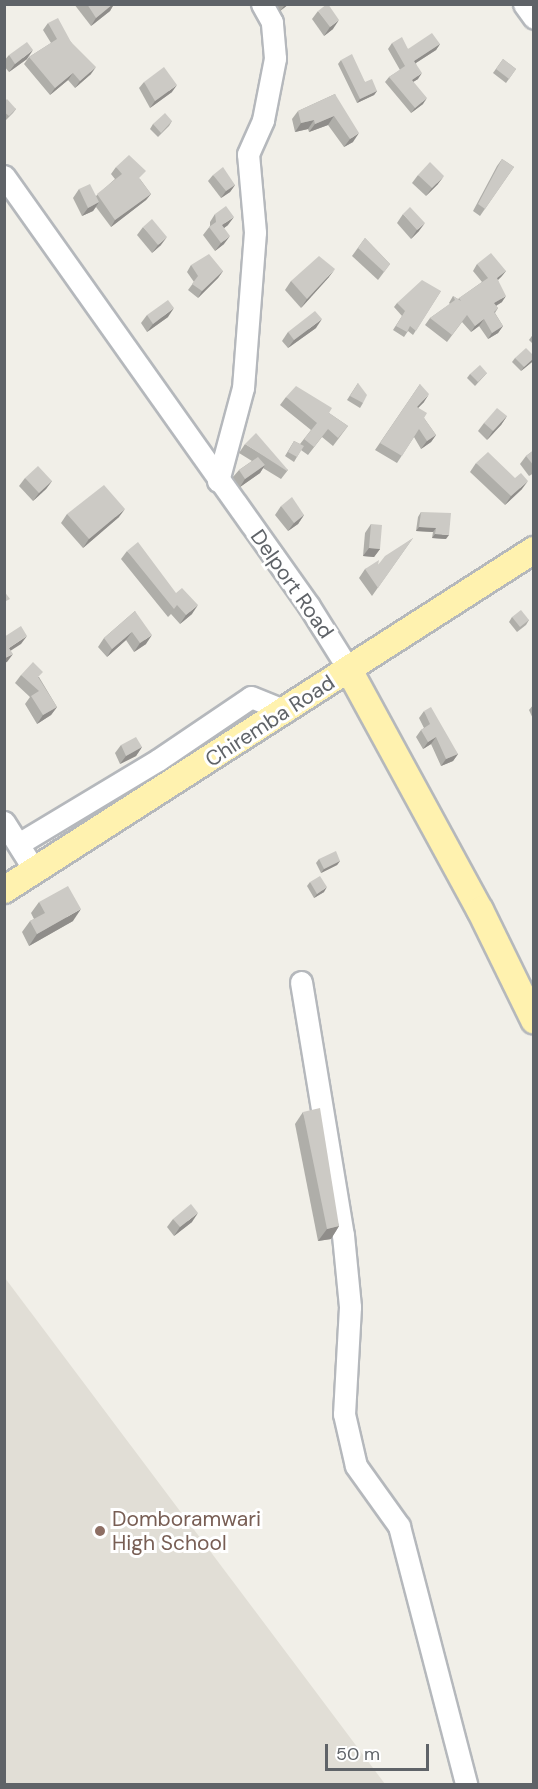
<!DOCTYPE html>
<html>
<head>
<meta charset="utf-8">
<style>
	body { margin:0 }
	#map { position:relative; width:538px; height:1789px; overflow:hidden; background:#f1efe8; font-family:"DM Sans",sans-serif }
	div>[style] { position:absolute }
	.education>* { inset:0; background:#e1ded6 }
	.roads { filter:drop-shadow(2px 0 #b5b8bc) drop-shadow(-2px 0 #b5b8bc) drop-shadow(0 2px #b5b8bc) drop-shadow(0 -2px #b5b8bc) }
	.minor>* { height:21px; margin:-10.5px; padding:0 10.5px; transform-origin:10.5px; border-radius:10.5px; background:#fff }
	.major>* { height:26px; margin:-13px; padding:0 13px; transform-origin:13px; border-radius:13px; background:#fff2af }
	.wall>* { inset:0; background:#afaea9 }
	.shaded-wall>* { inset:0; background:#8f8d8a }
	.building>* { inset:0; background:#cccac5 }
	.dots>* { width:16px; height:16px; translate:-50% -50%; box-sizing:border-box; border:3px solid #fff; border-radius:50% }
	span { translate:-50% -50%; white-space:nowrap; text-align:center; line-height:1.15; -webkit-text-stroke:6px #fff; paint-order:stroke }
	.street-label { font-size:21px; color:#5f6368 }
	.education-label { font-size:21px; color:#785e54 }
	.left { translate:0 -50%; text-align:left }
	.frame { position:absolute; inset:0; border:6px solid #5f6368; pointer-events:none }
	.scale { position:absolute; left:325px; top:1744px; width:104px; height:27px; box-sizing:border-box; border:3px solid #5f6368; border-top:0; padding-left:8px; font-size:18px; line-height:21px; white-space:nowrap; color:#5f6368; -webkit-text-stroke:4px #fff; paint-order:stroke }
</style>
</head>
<body>
<div id="map">
	<div class="education">
		<i style="clip-path:polygon(4px 1278px,5px 1278px,385px 1784px,5px 1784px)"></i>
	</div>
	<div class="roads">
		<div class="minor">
			<i style="left:524px;top:4px;width:17px;rotate:54deg"></i>
			<i style="left:4px;top:176px;width:527px;rotate:54.65deg"></i>
			<i style="left:309px;top:606px;width:75px;rotate:58deg"></i>
			<i style="left:218px;top:481px;width:96px;rotate:-75deg"></i>
			<i style="left:243px;top:388px;width:156px;rotate:-85.6deg"></i>
			<i style="left:255px;top:232px;width:78px;rotate:-95.1deg"></i>
			<i style="left:248px;top:154px;width:37px;rotate:-66deg"></i>
			<i style="left:263px;top:120px;width:63px;rotate:-79deg"></i>
			<i style="left:275px;top:58px;width:36px;rotate:-95deg"></i>
			<i style="left:272px;top:22px;width:21px;rotate:-119deg"></i>
			<i style="left:4px;top:822px;width:58px;rotate:57.7deg"></i>
			<i style="left:20px;top:843px;width:161px;rotate:-31deg"></i>
			<i style="left:158px;top:760px;width:112px;rotate:-34.1deg"></i>
			<i style="left:251px;top:697px;width:38px;rotate:22deg"></i>
			<i style="left:301px;top:982px;width:256px;rotate:80.6deg"></i>
			<i style="left:343px;top:1235px;width:72px;rotate:84.4deg"></i>
			<i style="left:350px;top:1307px;width:107px;rotate:93.2deg"></i>
			<i style="left:344px;top:1414px;width:53px;rotate:77deg"></i>
			<i style="left:356px;top:1466px;width:74px;rotate:54.4deg"></i>
			<i style="left:399px;top:1526px;width:267px;rotate:75.4deg"></i>
		</div>
		<div class="major">
			<i style="left:349px;top:670px;width:273px;rotate:61.4deg"></i>
			<i style="left:480px;top:910px;width:123px;rotate:63.9deg"></i>
			<i style="left:4px;top:890px;width:630px;rotate:-32.68deg"></i>
		</div>
	</div>
	<div class="wall">
		<i style="clip-path:polygon(74px 4px,114px 4px,110px 11px,91px 26px)"></i>
		<i style="clip-path:polygon(277px 4px,289px 4px,280px 11px)"></i>
		<i style="clip-path:polygon(318px 11px,333px 29px,324px 36px,312px 19px)"></i>
		<i style="clip-path:polygon(48px 23px,71px 42px,91px 74px,75px 88px,68px 80px,50px 95px,24px 64px,29px 57px,51px 43px,43px 30px)"></i>
		<i style="clip-path:polygon(392px 43px,408px 49px,440px 44px,436px 50px,416px 63px,418px 79px,413px 82px,423px 104px,411px 113px,385px 82px,389px 77px,400px 70px,388px 49px)"></i>
		<i style="clip-path:polygon(9px 55px,27px 59px,9px 72px,4px 66px,4px 61px)"></i>
		<i style="clip-path:polygon(503px 59px,516px 69px,506px 83px,493px 73px)"></i>
		<i style="clip-path:polygon(341px 60px,365px 82px,377px 91px,374px 95px,357px 103px,338px 64px)"></i>
		<i style="clip-path:polygon(144px 82px,172px 92px,150px 108px,139px 88px)"></i>
		<i style="clip-path:polygon(335px 94px,353px 142px,344px 147px,328px 125px,309px 132px,308px 129px,295px 132px,292px 119px,298px 111px)"></i>
		<i style="clip-path:polygon(4px 102px,16px 109px,13px 113px,6px 120px,4px 119px)"></i>
		<i style="clip-path:polygon(172px 121px,169px 126px,158px 137px,150px 129px,153px 124px)"></i>
		<i style="clip-path:polygon(502px 159px,514px 167px,480px 216px,473px 211px,497px 166px)"></i>
		<i style="clip-path:polygon(116px 167px,140px 179px,151px 194px,146px 200px,111px 227px,96px 207px,93px 211px,82px 216px,73px 198px,79px 189px,96px 196px,115px 179px,111px 174px)"></i>
		<i style="clip-path:polygon(213px 175px,235px 185px,230px 192px,221px 198px,208px 181px)"></i>
		<i style="clip-path:polygon(418px 175px,438px 184px,426px 196px,412px 183px)"></i>
		<i style="clip-path:polygon(215px 214px,228px 225px,224px 228px,224px 244px,215px 251px,203px 235px,210px 226px,210px 222px)"></i>
		<i style="clip-path:polygon(403px 214px,419px 231px,411px 239px,397px 223px)"></i>
		<i style="clip-path:polygon(143px 227px,161px 245px,152px 253px,137px 235px)"></i>
		<i style="clip-path:polygon(365px 238px,390px 264px,378px 280px,352px 256px)"></i>
		<i style="clip-path:polygon(477px 264px,506px 271px,501px 277px,498px 280px,502px 302px,496px 306px,498px 308px,495px 313px,503px 326px,498px 333px,488px 339px,479px 326px,471px 332px,462px 322px,447px 342px,425px 325px,430px 318px,450px 304px,449px 303px,453px 296px,458px 299px,482px 282px,473px 271px)"></i>
		<i style="clip-path:polygon(191px 265px,223px 271px,218px 278px,198px 298px,188px 290px,194px 282px,187px 272px)"></i>
		<i style="clip-path:polygon(329px 277px,301px 308px,285px 290px,291px 281px)"></i>
		<i style="clip-path:polygon(441px 291px,413px 335px,408px 331px,404px 337px,393px 330px,402px 316px,394px 307px,397px 303px)"></i>
		<i style="clip-path:polygon(147px 315px,168px 317px,147px 332px,141px 323px)"></i>
		<i style="clip-path:polygon(316px 328px,288px 348px,282px 341px,288px 332px)"></i>
		<i style="clip-path:polygon(534px 333px,534px 345px,529px 340px)"></i>
		<i style="clip-path:polygon(534px 356px,534px 359px,532px 362px,521px 371px,512px 362px,515px 358px)"></i>
		<i style="clip-path:polygon(487px 373px,475px 386px,467px 378px,470px 374px)"></i>
		<i style="clip-path:polygon(358px 383px,363px 403px,360px 408px,347px 400px)"></i>
		<i style="clip-path:polygon(420px 384px,424px 402px,418px 408px,424px 418px,436px 435px,431px 442px,421px 449px,414px 437px,397px 463px,375px 450px)"></i>
		<i style="clip-path:polygon(286px 397px,329px 413px,348px 426px,333px 446px,322px 437px,308px 455px,301px 450px,294px 462px,285px 456px,294px 441px,300px 444px,311px 430px,280px 405px)"></i>
		<i style="clip-path:polygon(507px 416px,501px 425px,487px 440px,478px 431px,484px 423px)"></i>
		<i style="clip-path:polygon(245px 444px,288px 470px,281px 479px,263px 468px,260px 473px,240px 487px,233px 477px,239px 470px,252px 461px,239px 453px)"></i>
		<i style="clip-path:polygon(534px 450px,534px 473px,529px 476px,520px 464px,526px 456px)"></i>
		<i style="clip-path:polygon(476px 463px,522px 489px,505px 505px,470px 472px)"></i>
		<i style="clip-path:polygon(25px 478px,52px 481px,46px 489px,33px 501px,19px 486px)"></i>
		<i style="clip-path:polygon(281px 506px,304px 515px,298px 524px,288px 531px,275px 515px)"></i>
		<i style="clip-path:polygon(421px 512px,446px 539px,432px 538px,433px 532px,416px 531px,418px 517px)"></i>
		<i style="clip-path:polygon(67px 514px,119px 517px,83px 548px,61px 523px)"></i>
		<i style="clip-path:polygon(371px 524px,380px 549px,374px 557px,363px 556px,365px 533px)"></i>
		<i style="clip-path:polygon(413px 538px,372px 596px,359px 578px,365px 569px,378px 565px)"></i>
		<i style="clip-path:polygon(127px 551px,192px 614px,180px 624px,171px 614px,168px 617px,121px 559px)"></i>
		<i style="clip-path:polygon(135px 611px,146px 644px,134px 652px,126px 640px,107px 657px,98px 647px,104px 638px)"></i>
		<i style="clip-path:polygon(512px 617px,529px 620px,526px 625px,517px 632px,509px 622px)"></i>
		<i style="clip-path:polygon(21px 675px,39px 677px,57px 707px,51px 715px,37px 724px,25px 704px,30px 697px,15px 683px)"></i>
		<i style="clip-path:polygon(534px 704px,534px 721px,529px 710px)"></i>
		<i style="clip-path:polygon(424px 711px,458px 754px,453px 761px,441px 766px,431px 744px,423px 749px,416px 737px,421px 730px,424px 728px,419px 718px)"></i>
		<i style="clip-path:polygon(121px 745px,142px 747px,136px 756px,120px 764px,115px 753px)"></i>
		<i style="clip-path:polygon(319px 859px,340px 861px,337px 865px,321px 873px,316px 863px)"></i>
		<i style="clip-path:polygon(310px 882px,324px 892px,314px 898px,307px 886px)"></i>
		<i style="clip-path:polygon(39px 902px,73px 921px,29px 946px,22px 932px,30px 921px,34px 919px,31px 913px)"></i>
		<i style="clip-path:polygon(303px 1112px,339px 1226px,331px 1239px,318px 1241px,295px 1124px)"></i>
		<i style="clip-path:polygon(173px 1219px,192px 1222px,174px 1236px,167px 1227px)"></i>
	</div>
	<div class="shaded-wall">
		<i style="clip-path:polygon(113px 4px,114px 4px,110px 11px,91px 26px,96px 18px)"></i>
		<i style="clip-path:polygon(289px 4px,280px 11px,285px 5px)"></i>
		<i style="clip-path:polygon(339px 20px,333px 29px,324px 36px,330px 27px)"></i>
		<i style="clip-path:polygon(440px 44px,436px 50px,411px 66px,414px 61px)"></i>
		<i style="clip-path:polygon(33px 50px,27px 59px,9px 72px,15px 64px)"></i>
		<i style="clip-path:polygon(96px 67px,91px 74px,75px 88px,80px 81px)"></i>
		<i style="clip-path:polygon(73px 73px,68px 80px,50px 95px,55px 88px)"></i>
		<i style="clip-path:polygon(422px 73px,418px 79px,408px 85px,412px 80px)"></i>
		<i style="clip-path:polygon(177px 85px,172px 92px,150px 108px,155px 101px)"></i>
		<i style="clip-path:polygon(377px 91px,374px 95px,357px 103px,360px 99px)"></i>
		<i style="clip-path:polygon(427px 98px,423px 104px,411px 113px,415px 108px)"></i>
		<i style="clip-path:polygon(334px 116px,328px 125px,309px 132px,315px 124px)"></i>
		<i style="clip-path:polygon(314px 120px,308px 129px,295px 132px,301px 123px)"></i>
		<i style="clip-path:polygon(359px 133px,353px 142px,344px 147px,350px 139px)"></i>
		<i style="clip-path:polygon(444px 176px,438px 184px,426px 196px,432px 188px)"></i>
		<i style="clip-path:polygon(235px 185px,230px 192px,221px 198px,226px 191px)"></i>
		<i style="clip-path:polygon(151px 194px,146px 200px,111px 227px,115px 220px)"></i>
		<i style="clip-path:polygon(99px 202px,93px 211px,82px 216px,88px 208px)"></i>
		<i style="clip-path:polygon(234px 217px,228px 225px,216px 234px,222px 225px)"></i>
		<i style="clip-path:polygon(425px 223px,419px 231px,411px 239px,417px 230px)"></i>
		<i style="clip-path:polygon(230px 236px,224px 244px,215px 251px,221px 243px)"></i>
		<i style="clip-path:polygon(167px 237px,161px 245px,152px 253px,158px 245px)"></i>
		<i style="clip-path:polygon(335px 269px,329px 277px,301px 308px,307px 299px)"></i>
		<i style="clip-path:polygon(223px 271px,218px 278px,198px 298px,202px 291px)"></i>
		<i style="clip-path:polygon(506px 271px,501px 277px,492px 285px,497px 278px)"></i>
		<i style="clip-path:polygon(506px 296px,502px 302px,489px 310px,494px 303px)"></i>
		<i style="clip-path:polygon(174px 308px,168px 317px,147px 332px,153px 324px)"></i>
		<i style="clip-path:polygon(322px 319px,316px 328px,288px 348px,294px 340px)"></i>
		<i style="clip-path:polygon(484px 319px,479px 326px,471px 332px,475px 326px)"></i>
		<i style="clip-path:polygon(503px 326px,498px 333px,488px 339px,492px 333px)"></i>
		<i style="clip-path:polygon(534px 358px,532px 362px,521px 371px,524px 367px)"></i>
		<i style="clip-path:polygon(429px 394px,424px 402px,412px 414px,417px 407px)"></i>
		<i style="clip-path:polygon(507px 416px,501px 425px,487px 440px,493px 431px)"></i>
		<i style="clip-path:polygon(436px 435px,431px 442px,421px 449px,427px 441px)"></i>
		<i style="clip-path:polygon(265px 465px,260px 473px,240px 487px,245px 479px)"></i>
		<i style="clip-path:polygon(52px 481px,46px 489px,33px 501px,39px 493px)"></i>
		<i style="clip-path:polygon(528px 481px,522px 489px,505px 505px,511px 496px)"></i>
		<i style="clip-path:polygon(125px 509px,119px 517px,83px 548px,89px 539px)"></i>
		<i style="clip-path:polygon(304px 515px,298px 524px,288px 531px,294px 523px)"></i>
		<i style="clip-path:polygon(419px 527px,436px 528px,433px 532px,416px 531px)"></i>
		<i style="clip-path:polygon(435px 534px,449px 535px,446px 539px,432px 538px)"></i>
		<i style="clip-path:polygon(369px 548px,380px 549px,374px 557px,363px 556px)"></i>
		<i style="clip-path:polygon(198px 605px,192px 614px,180px 624px,186px 615px)"></i>
		<i style="clip-path:polygon(132px 632px,126px 640px,107px 657px,112px 649px)"></i>
		<i style="clip-path:polygon(152px 635px,146px 644px,134px 652px,140px 643px)"></i>
		<i style="clip-path:polygon(27px 636px,21px 644px,4px 655px,9px 648px)"></i>
		<i style="clip-path:polygon(13px 654px,7px 662px,4px 663px,5px 658px)"></i>
		<i style="clip-path:polygon(57px 707px,51px 715px,37px 724px,43px 715px)"></i>
		<i style="clip-path:polygon(436px 737px,431px 744px,423px 749px,428px 742px)"></i>
		<i style="clip-path:polygon(142px 747px,136px 756px,120px 764px,126px 756px)"></i>
		<i style="clip-path:polygon(458px 754px,453px 761px,441px 766px,446px 759px)"></i>
		<i style="clip-path:polygon(340px 861px,337px 865px,321px 873px,324px 869px)"></i>
		<i style="clip-path:polygon(327px 887px,324px 892px,314px 898px,317px 894px)"></i>
		<i style="clip-path:polygon(81px 909px,73px 921px,29px 946px,37px 934px)"></i>
		<i style="clip-path:polygon(198px 1213px,192px 1222px,174px 1236px,180px 1227px)"></i>
		<i style="clip-path:polygon(339px 1226px,331px 1239px,318px 1241px,327px 1229px)"></i>
	</div>
	<div class="building">
		<i style="clip-path:polygon(87px 4px,113px 4px,96px 18px)"></i>
		<i style="clip-path:polygon(327px 4px,328px 4px,339px 20px,330px 27px,318px 11px)"></i>
		<i style="clip-path:polygon(58px 18px,71px 42px,96px 67px,80px 81px,73px 73px,55px 88px,29px 57px,57px 39px,48px 23px)"></i>
		<i style="clip-path:polygon(432px 33px,440px 44px,414px 61px,422px 73px,412px 80px,427px 98px,415px 108px,389px 77px,405px 66px,392px 43px,402px 37px,408px 49px)"></i>
		<i style="clip-path:polygon(27px 42px,33px 50px,15px 64px,9px 55px)"></i>
		<i style="clip-path:polygon(352px 54px,365px 82px,372px 79px,377px 91px,360px 99px,341px 60px)"></i>
		<i style="clip-path:polygon(503px 59px,516px 69px,509px 79px,496px 69px)"></i>
		<i style="clip-path:polygon(164px 67px,177px 85px,155px 101px,144px 82px)"></i>
		<i style="clip-path:polygon(335px 94px,359px 133px,350px 139px,334px 116px,315px 124px,314px 120px,301px 123px,298px 111px)"></i>
		<i style="clip-path:polygon(7px 99px,16px 109px,9px 116px,4px 112px,4px 102px)"></i>
		<i style="clip-path:polygon(165px 113px,172px 121px,161px 133px,153px 124px)"></i>
		<i style="clip-path:polygon(129px 155px,146px 171px,139px 178px,151px 194px,115px 220px,97px 194px,122px 174px,116px 167px)"></i>
		<i style="clip-path:polygon(502px 159px,514px 167px,485px 209px,478px 204px)"></i>
		<i style="clip-path:polygon(430px 162px,444px 176px,432px 188px,418px 175px)"></i>
		<i style="clip-path:polygon(223px 167px,235px 185px,226px 191px,213px 175px)"></i>
		<i style="clip-path:polygon(90px 184px,99px 202px,88px 208px,79px 189px)"></i>
		<i style="clip-path:polygon(226px 206px,234px 217px,222px 225px,230px 236px,221px 243px,209px 227px,216px 222px,215px 214px)"></i>
		<i style="clip-path:polygon(410px 207px,425px 223px,417px 230px,403px 214px)"></i>
		<i style="clip-path:polygon(152px 219px,167px 237px,158px 245px,143px 227px)"></i>
		<i style="clip-path:polygon(365px 238px,390px 264px,384px 272px,358px 248px)"></i>
		<i style="clip-path:polygon(491px 253px,506px 271px,497px 278px,506px 296px,494px 303px,498px 308px,494px 312px,503px 326px,492px 333px,484px 319px,475px 326px,467px 315px,452px 335px,430px 318px,455px 300px,453px 296px,461px 301px,459px 298px,488px 278px,477px 264px)"></i>
		<i style="clip-path:polygon(209px 254px,223px 271px,202px 291px,192px 284px,198px 276px,191px 265px)"></i>
		<i style="clip-path:polygon(319px 256px,335px 269px,307px 299px,291px 281px)"></i>
		<i style="clip-path:polygon(422px 280px,441px 291px,416px 331px,410px 326px,407px 332px,396px 326px,405px 311px,397px 303px)"></i>
		<i style="clip-path:polygon(168px 300px,174px 308px,153px 324px,147px 315px)"></i>
		<i style="clip-path:polygon(315px 311px,322px 319px,294px 340px,288px 332px)"></i>
		<i style="clip-path:polygon(526px 348px,534px 356px,534px 358px,524px 367px,515px 358px)"></i>
		<i style="clip-path:polygon(480px 365px,487px 373px,478px 382px,470px 374px)"></i>
		<i style="clip-path:polygon(358px 383px,367px 395px,363px 403px,350px 396px)"></i>
		<i style="clip-path:polygon(420px 384px,429px 394px,417px 407px,427px 413px,424px 418px,436px 435px,427px 441px,419px 429px,402px 456px,380px 443px)"></i>
		<i style="clip-path:polygon(296px 386px,332px 408px,329px 413px,348px 426px,338px 438px,328px 429px,314px 447px,304px 439px,317px 423px,286px 397px)"></i>
		<i style="clip-path:polygon(497px 408px,507px 416px,493px 431px,484px 423px)"></i>
		<i style="clip-path:polygon(256px 433px,288px 470px,287px 471px,245px 444px)"></i>
		<i style="clip-path:polygon(294px 441px,304px 446px,297px 457px,288px 452px)"></i>
		<i style="clip-path:polygon(534px 450px,534px 466px,526px 456px)"></i>
		<i style="clip-path:polygon(488px 452px,515px 478px,521px 473px,528px 481px,511px 496px,476px 463px)"></i>
		<i style="clip-path:polygon(258px 457px,265px 465px,245px 479px,239px 470px)"></i>
		<i style="clip-path:polygon(38px 466px,52px 481px,39px 493px,25px 478px)"></i>
		<i style="clip-path:polygon(104px 485px,125px 509px,89px 539px,67px 514px)"></i>
		<i style="clip-path:polygon(292px 497px,304px 515px,294px 523px,281px 506px)"></i>
		<i style="clip-path:polygon(421px 512px,451px 513px,449px 535px,435px 534px,436px 528px,419px 527px)"></i>
		<i style="clip-path:polygon(371px 524px,382px 525px,380px 549px,369px 548px)"></i>
		<i style="clip-path:polygon(413px 538px,378px 588px,365px 569px,379px 560px,378px 565px,385px 556px)"></i>
		<i style="clip-path:polygon(138px 542px,176px 593px,182px 588px,198px 605px,186px 615px,177px 605px,174px 609px,127px 551px)"></i>
		<i style="clip-path:polygon(4px 591px,10px 599px,4px 602px)"></i>
		<i style="clip-path:polygon(521px 610px,529px 620px,520px 627px,512px 617px)"></i>
		<i style="clip-path:polygon(135px 611px,152px 635px,140px 643px,132px 632px,112px 649px,104px 638px)"></i>
		<i style="clip-path:polygon(21px 626px,27px 636px,9px 648px,13px 654px,5px 658px,4px 637px)"></i>
		<i style="clip-path:polygon(33px 662px,43px 672px,38px 677px,57px 707px,43px 715px,31px 696px,39px 691px,21px 675px)"></i>
		<i style="clip-path:polygon(431px 707px,458px 754px,446px 759px,436px 737px,428px 742px,421px 730px,430px 724px,424px 711px)"></i>
		<i style="clip-path:polygon(136px 737px,142px 747px,126px 756px,121px 745px)"></i>
		<i style="clip-path:polygon(336px 851px,340px 861px,324px 869px,319px 859px)"></i>
		<i style="clip-path:polygon(320px 876px,327px 887px,317px 894px,310px 882px)"></i>
		<i style="clip-path:polygon(68px 886px,81px 909px,37px 934px,30px 921px,45px 913px,39px 902px)"></i>
		<i style="clip-path:polygon(320px 1108px,339px 1226px,327px 1229px,303px 1112px)"></i>
		<i style="clip-path:polygon(191px 1204px,198px 1213px,180px 1227px,173px 1219px)"></i>
	</div>
	<div class="dots">
		<i style="left:100px;top:1531px;background:#8d6e63"></i>
	</div>
	<div class="street-label">
		<span style="left:292px;top:584px;rotate:55deg">Delport Road</span>
		<span style="left:270px;top:721px;rotate:-33deg">Chiremba Road</span>
	</div>
	<div class="education-label">
		<span class="left" style="left:112px;top:1531px">Domboramwari<br>High School</span>
	</div>
	<div class="frame"></div>
	<div class="scale">50 m</div>
</div>
</body>
</html>
